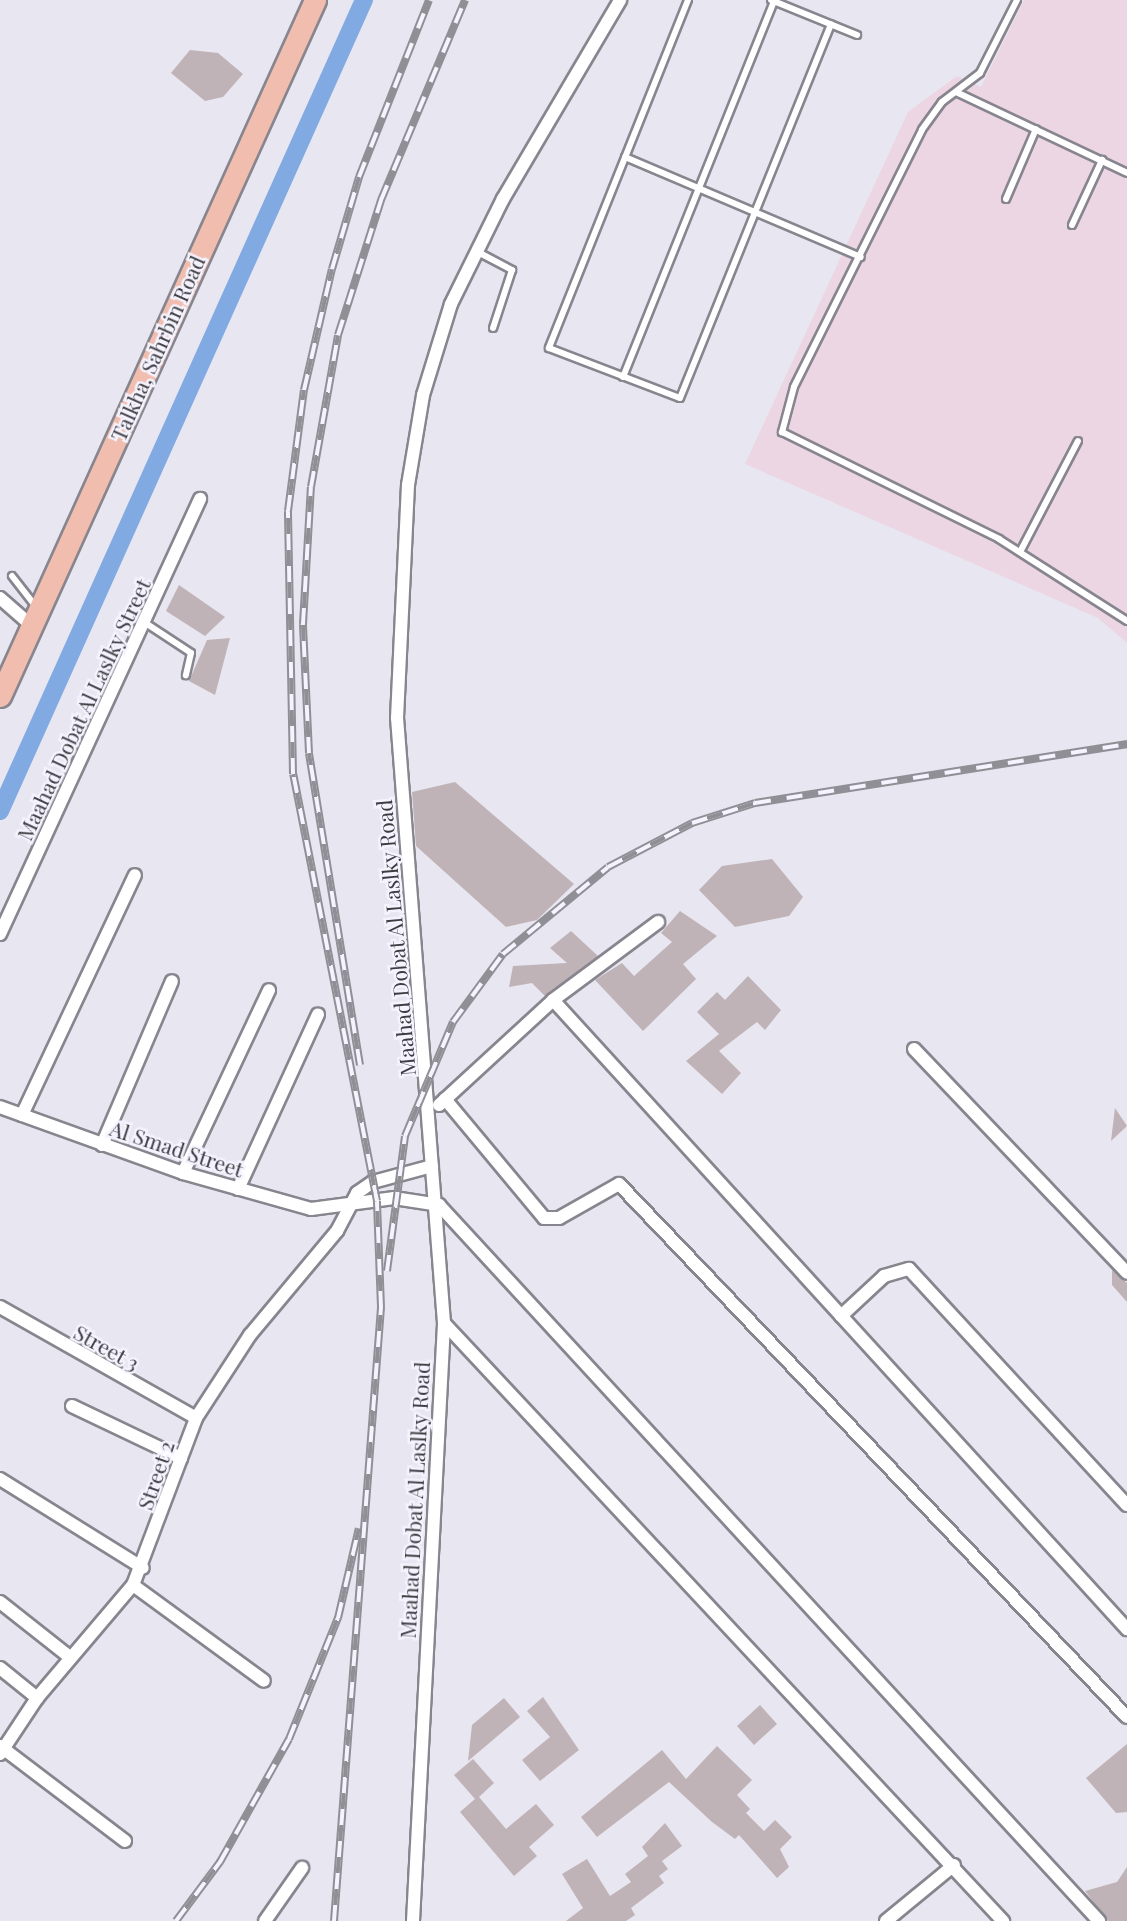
<!DOCTYPE html>
<html>
<head>
<meta charset="utf-8">
<style>
	body { margin:0 }
	#map { position:relative; width:1127px; height:1921px; overflow:hidden; background:#e8e6f0; font-family:"Playfair Display",serif }
	div>[style] { position:absolute }
	.industrial>* { inset:0; background:#ecd6e4 }
	.canal>* { height:18px; margin:-9px; padding:0 9px; transform-origin:9px; border-radius:9px; background:#81aae3 }
	.building>* { inset:0; background:#bfb3b7 }
	.roads { filter:drop-shadow(2px 0 #87858e) drop-shadow(-2px 0 #87858e) drop-shadow(0 2px #87858e) drop-shadow(0 -2px #87858e) }
	.lane>* { height:6px; margin:-3px; padding:0 3px; transform-origin:3px; border-radius:3px; background:#fff }
	.street>* { height:12px; margin:-6px; padding:0 6px; transform-origin:6px; border-radius:6px; background:#fff }
	.primary>* { height:21px; margin:-10.5px; padding:0 10.5px; transform-origin:10.5px; border-radius:10.5px; background:#f0bdaf }
	.rail>* { height:8px; margin-top:-4px; transform-origin:0; background:repeating-linear-gradient(90deg,#f5f3fe 0 16px,#918f96 0 32px); box-sizing:border-box; border-block:2px solid #918f96 }
	span { translate:-50% -50%; white-space:nowrap; text-align:center; line-height:1.15; -webkit-text-stroke:5px #f5f3fe; paint-order:stroke }
	.street-label { font-size:21px; color:#3d3c40 }
</style>
</head>
<body>
<div id="map">
	<div class="industrial">
		<i style="clip-path:polygon(1024px 0,1127px 0,1127px 643px,1098px 618px,745px 464px,908px 112px,957px 76px,981px 87px)"></i>
	</div>
	<div class="canal">
		<i style="left:0;top:811px;width:889px;rotate:-65.83deg"></i>
	</div>
	<div class="building">
		<i style="clip-path:polygon(190px 50px,218px 53px,243px 74px,223px 97px,205px 101px,171px 73px)"></i>
		<i style="clip-path:polygon(179px 585px,225px 617px,205px 636px,166px 611px)"></i>
		<i style="clip-path:polygon(230px 638px,215px 695px,189px 681px,207px 640px)"></i>
		<i style="clip-path:polygon(455px 782px,574px 884px,537px 920px,506px 927px,416px 846px,412px 792px)"></i>
		<i style="clip-path:polygon(772px 859px,803px 897px,789px 916px,735px 927px,699px 890px,722px 866px)"></i>
		<i style="clip-path:polygon(680px 911px,717px 936px,683px 964px,696px 979px,643px 1031px,595px 980px,622px 963px,634px 976px,672px 942px,661px 933px)"></i>
		<i style="clip-path:polygon(571px 931px,598px 956px,545px 996px,532px 983px,509px 987px,513px 966px,567px 963px,550px 948px)"></i>
		<i style="clip-path:polygon(748px 976px,781px 1010px,765px 1030px,757px 1022px,719px 1051px,741px 1073px,722px 1094px,686px 1061px,719px 1034px,697px 1012px,717px 992px,725px 1000px)"></i>
		<i style="clip-path:polygon(1115px 1108px,1127px 1126px,1111px 1141px)"></i>
		<i style="clip-path:polygon(1112px 1270px,1127px 1283px,1127px 1302px,1112px 1285px)"></i>
		<i style="clip-path:polygon(543px 1697px,579px 1750px,540px 1781px,522px 1760px,550px 1737px,527px 1711px)"></i>
		<i style="clip-path:polygon(504px 1698px,520px 1717px,468px 1761px,472px 1725px)"></i>
		<i style="clip-path:polygon(760px 1705px,777px 1724px,754px 1745px,737px 1726px)"></i>
		<i style="clip-path:polygon(1127px 1744px,1127px 1812px,1116px 1813px,1086px 1778px)"></i>
		<i style="clip-path:polygon(717px 1746px,752px 1780px,737px 1795px,750px 1809px,746px 1813px,764px 1831px,775px 1820px,792px 1837px,780px 1849px,789px 1867px,777px 1878px,739px 1835px,735px 1839px,712px 1822px,669px 1782px,597px 1837px,581px 1817px,662px 1750px,686px 1779px)"></i>
		<i style="clip-path:polygon(473px 1759px,494px 1783px,479px 1797px,506px 1829px,536px 1804px,554px 1825px,529px 1847px,537px 1856px,514px 1876px,460px 1812px,475px 1799px,454px 1775px)"></i>
		<i style="clip-path:polygon(665px 1823px,682px 1846px,662px 1861px,668px 1869px,659px 1876px,664px 1883px,631px 1908px,635px 1915px,626px 1921px,566px 1921px,583px 1908px,562px 1874px,587px 1859px,610px 1896px,631px 1882px,625px 1874px,648px 1856px,642px 1847px)"></i>
		<i style="clip-path:polygon(1127px 1867px,1127px 1921px,1108px 1921px,1085px 1891px,1117px 1882px)"></i>
	</div>
	<div class="roads">
		<div class="lane">
			<i style="left:688px;top:0;width:375px;rotate:111.8deg"></i>
			<i style="left:549px;top:348px;width:140px;rotate:20.9deg"></i>
			<i style="left:680px;top:398px;width:403px;rotate:-68deg"></i>
			<i style="left:771px;top:0;width:93px;rotate:22.1deg"></i>
			<i style="left:1017px;top:0;width:82px;rotate:116.9deg"></i>
			<i style="left:980px;top:73px;width:48px;rotate:142.7deg"></i>
			<i style="left:942px;top:102px;width:34px;rotate:126deg"></i>
			<i style="left:922px;top:130px;width:287px;rotate:116.5deg"></i>
			<i style="left:794px;top:387px;width:47px;rotate:104.9deg"></i>
			<i style="left:782px;top:432px;width:242px;rotate:26.2deg"></i>
			<i style="left:999px;top:539px;width:152px;rotate:32.6deg"></i>
			<i style="left:956px;top:92px;width:189px;rotate:25.3deg"></i>
			<i style="left:625px;top:157px;width:256px;rotate:23deg"></i>
			<i style="left:1006px;top:199px;width:76px;rotate:-66.8deg"></i>
			<i style="left:1072px;top:225px;width:72px;rotate:-65.2deg"></i>
			<i style="left:476px;top:251px;width:41px;rotate:27.8deg"></i>
			<i style="left:512px;top:270px;width:61px;rotate:108.1deg"></i>
			<i style="left:623px;top:377px;width:405px;rotate:-68.1deg"></i>
			<i style="left:1020px;top:552px;width:125px;rotate:-62.4deg"></i>
			<i style="left:12px;top:576px;width:37px;rotate:52deg"></i>
			<i style="left:144px;top:622px;width:56px;rotate:33.4deg"></i>
			<i style="left:191px;top:653px;width:23px;rotate:103deg"></i>
		</div>
		<div class="street">
			<i style="left:0;top:598px;width:41px;rotate:41.1deg"></i>
			<i style="left:0;top:934px;width:479px;rotate:-65.3deg"></i>
			<i style="left:553px;top:1000px;width:852px;rotate:47.62deg"></i>
			<i style="left:914px;top:1049px;width:309px;rotate:46.4deg"></i>
			<i style="left:445px;top:1099px;width:155px;rotate:50.2deg"></i>
			<i style="left:544px;top:1218px;width:15px"></i>
			<i style="left:559px;top:1218px;width:69px;rotate:-29.5deg"></i>
			<i style="left:619px;top:1184px;width:736px;rotate:46.38deg"></i>
			<i style="left:439px;top:1105px;width:155px;rotate:-42.6deg"></i>
			<i style="left:553px;top:1000px;width:131px;rotate:-36.6deg"></i>
			<i style="left:0;top:1107px;width:195px;rotate:19.8deg"></i>
			<i style="left:183px;top:1173px;width:133px;rotate:15.7deg"></i>
			<i style="left:311px;top:1209px;width:84px;rotate:-7.5deg"></i>
			<i style="left:394px;top:1198px;width:46px;rotate:8.8deg"></i>
			<i style="left:439px;top:1205px;width:974px;rotate:47.33deg"></i>
			<i style="left:22px;top:1115px;width:265px;rotate:-64.8deg"></i>
			<i style="left:102px;top:1145px;width:178px;rotate:-66.9deg"></i>
			<i style="left:183px;top:1173px;width:202px;rotate:-64.8deg"></i>
			<i style="left:238px;top:1189px;width:192px;rotate:-65.4deg"></i>
			<i style="left:0;top:1307px;width:225px;rotate:29.5deg"></i>
			<i style="left:841px;top:1316px;width:59px;rotate:-42.9deg"></i>
			<i style="left:884px;top:1276px;width:26px;rotate:-16deg"></i>
			<i style="left:909px;top:1269px;width:321px;rotate:47.3deg"></i>
			<i style="left:444px;top:1323px;width:819px;rotate:46.93deg"></i>
			<i style="left:72px;top:1406px;width:121px;rotate:25.5deg"></i>
			<i style="left:0;top:1479px;width:168px;rotate:31.9deg"></i>
			<i style="left:133px;top:1585px;width:162px;rotate:36.2deg"></i>
			<i style="left:0;top:1602px;width:90px;rotate:38.3deg"></i>
			<i style="left:0;top:1668px;width:48px;rotate:39deg"></i>
			<i style="left:0;top:1746px;width:157px;rotate:37.2deg"></i>
			<i style="left:0;top:1754px;width:67px;rotate:-56.5deg"></i>
			<i style="left:37px;top:1698px;width:148px;rotate:-49.7deg"></i>
			<i style="left:133px;top:1585px;width:178px;rotate:-69.3deg"></i>
			<i style="left:196px;top:1418px;width:99px;rotate:-57deg"></i>
			<i style="left:250px;top:1335px;width:136px;rotate:-50.1deg"></i>
			<i style="left:337px;top:1231px;width:43px;rotate:-62.2deg"></i>
			<i style="left:357px;top:1193px;width:19px;rotate:-35deg"></i>
			<i style="left:373px;top:1182px;width:61px;rotate:-15.2deg"></i>
			<i style="left:265px;top:1921px;width:65px;rotate:-55.1deg"></i>
			<i style="left:413px;top:1921px;width:599px;rotate:-87.03deg"></i>
			<i style="left:444px;top:1323px;width:607px;rotate:-94.44deg"></i>
			<i style="left:397px;top:718px;width:233px;rotate:-87.3deg"></i>
			<i style="left:408px;top:485px;width:91px;rotate:-80.5deg"></i>
			<i style="left:423px;top:395px;width:95px;rotate:-72.9deg"></i>
			<i style="left:451px;top:304px;width:117px;rotate:-63.7deg"></i>
			<i style="left:503px;top:199px;width:231px;rotate:-59.5deg"></i>
			<i style="left:886px;top:1921px;width:88px;rotate:-39.5deg"></i>
		</div>
		<div class="primary">
			<i style="left:0;top:696px;width:764px;rotate:-65.65deg"></i>
		</div>
	</div>
	<div class="rail">
		<i style="left:360px;top:1065px;width:316px;rotate:-99.3deg"></i>
		<i style="left:309px;top:753px;width:129px;rotate:-92.7deg"></i>
		<i style="left:303px;top:624px;width:137px;rotate:-86.7deg"></i>
		<i style="left:311px;top:487px;width:154px;rotate:-79.9deg"></i>
		<i style="left:338px;top:335px;width:142px;rotate:-72.3deg"></i>
		<i style="left:381px;top:200px;width:217px;rotate:-67.2deg"></i>
		<i style="left:387px;top:1271px;width:136px;rotate:-82.4deg"></i>
		<i style="left:405px;top:1136px;width:124px;rotate:-67.2deg"></i>
		<i style="left:453px;top:1022px;width:84px;rotate:-53.7deg"></i>
		<i style="left:503px;top:954px;width:136px;rotate:-39.6deg"></i>
		<i style="left:608px;top:867px;width:95px;rotate:-27.6deg"></i>
		<i style="left:692px;top:823px;width:66px;rotate:-17.6deg"></i>
		<i style="left:755px;top:803px;width:377px;rotate:-9deg"></i>
		<i style="left:176px;top:1921px;width:74px;rotate:-53.3deg"></i>
		<i style="left:220px;top:1862px;width:141px;rotate:-60.7deg"></i>
		<i style="left:289px;top:1739px;width:131px;rotate:-68deg"></i>
		<i style="left:338px;top:1618px;width:92px;rotate:-76.9deg"></i>
		<i style="left:334px;top:1921px;width:616px;rotate:-85.62deg"></i>
		<i style="left:381px;top:1307px;width:106px;rotate:-92.2deg"></i>
		<i style="left:377px;top:1201px;width:435px;rotate:-101.1deg"></i>
		<i style="left:293px;top:774px;width:263px;rotate:-91.1deg"></i>
		<i style="left:288px;top:511px;width:122px;rotate:-82.5deg"></i>
		<i style="left:304px;top:390px;width:124px;rotate:-77deg"></i>
		<i style="left:332px;top:269px;width:96px;rotate:-73.6deg"></i>
		<i style="left:359px;top:177px;width:190px;rotate:-68.4deg"></i>
	</div>
	<div class="street-label">
		<span style="left:157px;top:348px;rotate:-66deg">Talkha, Sahrbin Road</span>
		<span style="left:83px;top:709px;rotate:-65deg">Maahad Dobat Al Laslky Street</span>
		<span style="left:395px;top:938px;rotate:-95deg">Maahad Dobat Al Laslky Road</span>
		<span style="left:177px;top:1148px;rotate:18deg">Al Smad Street</span>
		<span style="left:107px;top:1347px;rotate:29deg">Street 3</span>
		<span style="left:155px;top:1475px;rotate:-71deg">Street 2</span>
		<span style="left:414px;top:1500px;rotate:-87deg">Maahad Dobat Al Laslky Road</span>
	</div>
</div>
</body>
</html>
